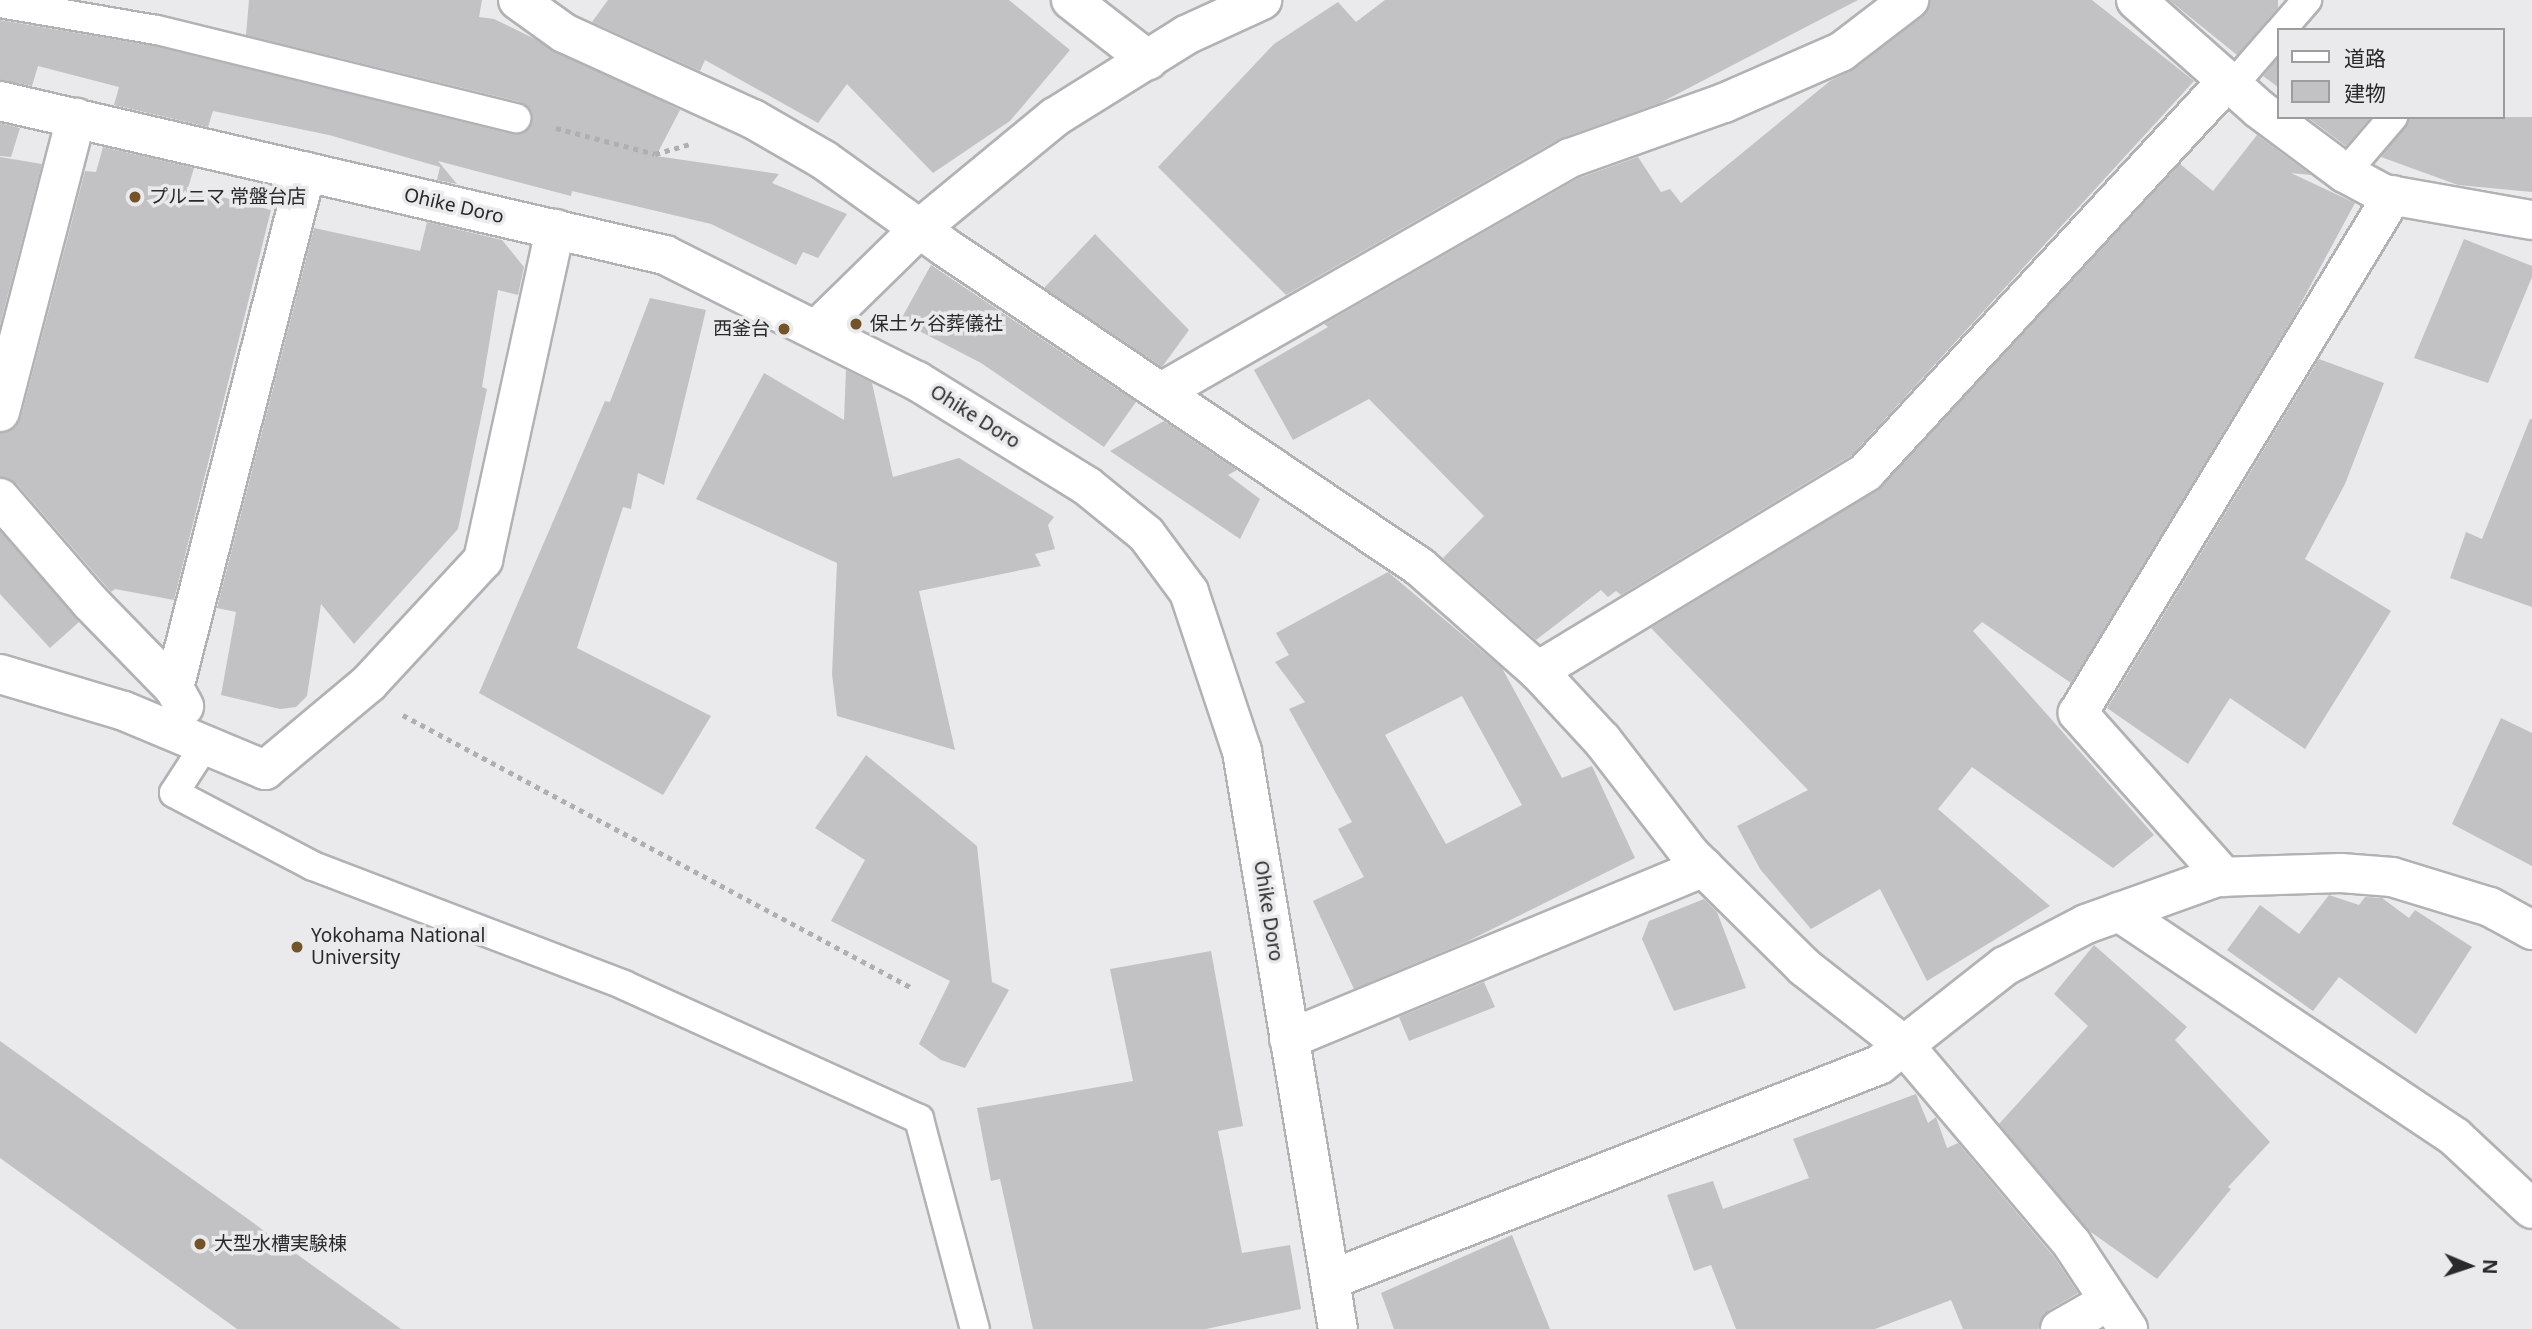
<!DOCTYPE html>
<html>
<head>
<meta charset="utf-8">
<style>
	body { margin:0 }
	#map { position:relative; width:2532px; height:1329px; overflow:hidden; background:#eae9ec; font-family:"Noto Sans","Noto Sans JP",sans-serif }
	div>[style] { position:absolute }
	.building>* { inset:0; background:#c2c2c5 }
	.path>* { height:4.5px; margin-top:-2.25px; transform-origin:0; background:repeating-linear-gradient(90deg,#afaeb0 0 5px,transparent 0 10px) }
	.roads { filter:drop-shadow(2px 0 #b2b1b4) drop-shadow(-2px 0 #b2b1b4) drop-shadow(0 2px #b2b1b4) drop-shadow(0 -2px #b2b1b4) }
	.service>* { height:28px; margin:-14px; padding:0 14px; transform-origin:14px; border-radius:14px; background:#fff }
	.minor>* { height:38px; margin:-19px; padding:0 19px; transform-origin:19px; border-radius:19px; background:#fff }
	.tertiary>* { height:38px; margin:-19px; padding:0 19px; transform-origin:19px; border-radius:19px; background:#fff }
	.dots>* { width:19px; height:19px; translate:-50% -50%; box-sizing:border-box; border:4px solid #eae9ec; border-radius:50% }
	span { translate:-50% -50%; white-space:nowrap; text-align:center; line-height:1.15; -webkit-text-stroke:7px #eae9ec; paint-order:stroke }
	.poi-label { font-size:19px; color:#29292a }
	.left { translate:0 -50%; text-align:left }
	.right { translate:-100% -50%; text-align:right }
	.street-label { font-size:19px; color:#29292a }
	.legend { position:absolute; left:2277px; top:28px; width:228px; height:91px; box-sizing:border-box; background:#eae9ec; border:2px solid #9d9c9e; margin:0; padding:9px 12px; list-style:none; font-size:21px; color:#29292a }
	.legend li { display:flex; align-items:center; gap:14px; height:35px }
	.legend b { width:35px; border:2px solid #9d9c9e }
	.north { position:absolute; left:2434px; top:1231px; width:70px; height:70px; -webkit-text-stroke:5px #eae9ec; paint-order:stroke; rotate:92deg; font-size:19px; font-weight:700; line-height:28px; text-align:center; color:#29292a }
	.north::after { content:''; display:block; margin:auto; width:24px; height:32px; background:#29292a; clip-path:polygon(50% 0,100% 100%,50% 72%,0 100%) }
</style>
</head>
<body>
<div id="map">
	<div class="building">
		<i style="clip-path:polygon(249px 0,482px 0,479px 17px,494px 19px,680px 110px,656px 156px,779px 174px,772px 183px,847px 214px,818px 258px,803px 252px,796px 265px,711px 224px,572px 191px,571px 196px,438px 161px,457px 184px,437px 180px,440px 167px,329px 135px,213px 111px,208px 127px,114px 105px,119px 87px,38px 66px,32px 86px,0 80px,0 20px,154px 46px,512px 134px,521px 134px,532px 123px,532px 113px,520px 102px,246px 35px)"></i>
		<i style="clip-path:polygon(608px 0,1009px 0,1070px 50px,1010px 121px,933px 173px,847px 84px,818px 123px,705px 60px,700px 71px,592px 22px)"></i>
		<i style="clip-path:polygon(1385px 0,1858px 0,1660px 103px,1559px 139px,1286px 295px,1158px 167px,1274px 44px,1338px 2px,1356px 22px)"></i>
		<i style="clip-path:polygon(1930px 0,2092px 0,2194px 81px,1852px 455px,1621px 595px,1616px 591px,1608px 597px,1601px 590px,1536px 640px,1443px 558px,1484px 516px,1369px 399px,1293px 440px,1254px 370px,1328px 327px,1324px 324px,1579px 178px,1638px 157px,1661px 192px,1670px 189px,1681px 203px,1830px 81px,1854px 69px,1922px 17px)"></i>
		<i style="clip-path:polygon(2169px 0,2278px 0,2278px 8px,2237px 55px)"></i>
		<i style="clip-path:polygon(2278px 58px,2278px 87px,2263px 76px)"></i>
		<i style="clip-path:polygon(2307px 117px,2371px 117px,2346px 146px)"></i>
		<i style="clip-path:polygon(2409px 117px,2532px 117px,2532px 192px,2458px 185px,2381px 157px)"></i>
		<i style="clip-path:polygon(0 123px,20px 128px,11px 157px,0 156px)"></i>
		<i style="clip-path:polygon(2257px 135px,2311px 175px,2291px 173px,2355px 203px,2294px 316px,2071px 683px,1982px 622px,1973px 631px,2154px 835px,2113px 868px,1972px 767px,1938px 809px,2050px 906px,1927px 981px,1880px 889px,1811px 929px,1760px 869px,1737px 826px,1808px 790px,1651px 628px,1878px 490px,2180px 164px,2213px 191px)"></i>
		<i style="clip-path:polygon(103px 147px,194px 168px,188px 188px,271px 210px,174px 600px,115px 589px,111px 592px,17px 484px,0 477px,0 433px,15px 428px,21px 417px,85px 171px,96px 172px)"></i>
		<i style="clip-path:polygon(0 157px,42px 164px,0 325px)"></i>
		<i style="clip-path:polygon(427px 222px,502px 240px,524px 267px,518px 295px,498px 290px,482px 387px,487px 389px,458px 529px,354px 644px,321px 604px,307px 696px,296px 707px,280px 709px,221px 695px,236px 612px,217px 608px,314px 228px,420px 251px)"></i>
		<i style="clip-path:polygon(1095px 234px,1189px 330px,1162px 367px,1044px 288px)"></i>
		<i style="clip-path:polygon(2464px 239px,2532px 266px,2532px 277px,2488px 383px,2414px 358px)"></i>
		<i style="clip-path:polygon(931px 265px,1136px 402px,1104px 447px,981px 363px,900px 321px)"></i>
		<i style="clip-path:polygon(650px 298px,706px 310px,664px 485px,638px 473px,631px 509px,623px 507px,577px 648px,711px 716px,663px 795px,479px 693px,605px 401px,610px 402px)"></i>
		<i style="clip-path:polygon(2319px 359px,2384px 383px,2345px 484px,2305px 559px,2391px 611px,2305px 749px,2230px 698px,2188px 764px,2107px 708px)"></i>
		<i style="clip-path:polygon(846px 370px,872px 383px,893px 477px,959px 458px,1054px 517px,1048px 525px,1055px 549px,1035px 554px,1041px 566px,919px 591px,955px 750px,837px 716px,832px 674px,837px 563px,696px 499px,764px 373px,844px 420px)"></i>
		<i style="clip-path:polygon(2530px 419px,2532px 419px,2532px 607px,2450px 578px,2466px 532px,2482px 539px)"></i>
		<i style="clip-path:polygon(1164px 421px,1237px 470px,1228px 475px,1260px 499px,1240px 539px,1110px 451px)"></i>
		<i style="clip-path:polygon(0 531px,79px 622px,50px 648px,0 594px)"></i>
		<i style="clip-path:polygon(evenodd,1388px 572px,1502px 668px,1562px 778px,1592px 766px,1635px 858px,1466px 942px,1354px 989px,1313px 901px,1364px 877px,1338px 829px,1352px 822px,1289px 709px,1305px 702px,1275px 662px,1289px 655px,1276px 633px,1388px 572px,1462px 696px,1522px 805px,1446px 844px,1385px 735px,1462px 696px)"></i>
		<i style="clip-path:polygon(2501px 718px,2532px 733px,2532px 866px,2452px 824px)"></i>
		<i style="clip-path:polygon(866px 755px,977px 846px,992px 982px,1009px 990px,965px 1068px,941px 1060px,919px 1044px,950px 981px,831px 921px,865px 860px,815px 828px)"></i>
		<i style="clip-path:polygon(2329px 895px,2359px 905px,2365px 897px,2382px 898px,2409px 918px,2415px 910px,2472px 947px,2416px 1034px,2339px 977px,2313px 1011px,2227px 950px,2260px 905px,2299px 934px)"></i>
		<i style="clip-path:polygon(1704px 899px,1717px 912px,1746px 988px,1674px 1011px,1642px 939px,1649px 921px)"></i>
		<i style="clip-path:polygon(2094px 945px,2187px 1027px,2175px 1040px,2270px 1142px,2228px 1187px,2231px 1189px,2157px 1279px,2088px 1230px,1999px 1124px,2088px 1026px,2054px 994px)"></i>
		<i style="clip-path:polygon(1211px 951px,1243px 1126px,1218px 1131px,1242px 1253px,1290px 1245px,1301px 1309px,1206px 1329px,1033px 1329px,1000px 1179px,991px 1181px,977px 1108px,1133px 1081px,1110px 969px)"></i>
		<i style="clip-path:polygon(1484px 982px,1495px 1007px,1409px 1041px,1399px 1017px)"></i>
		<i style="clip-path:polygon(0 1041px,401px 1329px,237px 1329px,0 1158px)"></i>
		<i style="clip-path:polygon(1916px 1094px,1928px 1123px,1936px 1117px,1947px 1148px,1958px 1143px,2054px 1257px,2078px 1293px,2049px 1310px,2038px 1329px,1963px 1329px,1951px 1300px,1875px 1329px,1736px 1329px,1711px 1265px,1694px 1271px,1667px 1195px,1713px 1181px,1723px 1209px,1809px 1178px,1793px 1139px)"></i>
		<i style="clip-path:polygon(1512px 1235px,1550px 1329px,1394px 1329px,1381px 1293px)"></i>
	</div>
	<div class="path">
		<i style="left:556px;top:128px;width:102px;rotate:14.7deg"></i>
		<i style="left:655px;top:154px;width:35px;rotate:-16deg"></i>
		<i style="left:403px;top:715px;width:580px;rotate:28.2deg"></i>
	</div>
	<div class="roads">
		<div class="service">
			<i style="left:0;top:3px;width:159px;rotate:9.8deg"></i>
			<i style="left:157px;top:30px;width:370px;rotate:13.8deg"></i>
			<i style="left:2281px;top:30px;width:40px;rotate:-49deg"></i>
			<i style="left:2232px;top:86px;width:70px;rotate:-49deg"></i>
			<i style="left:2345px;top:173px;width:74px;rotate:-49.4deg"></i>
			<i style="left:205px;top:745px;width:57px;rotate:122.9deg"></i>
			<i style="left:174px;top:793px;width:157px;rotate:27.7deg"></i>
			<i style="left:313px;top:866px;width:333px;rotate:20.9deg"></i>
			<i style="left:624px;top:985px;width:324px;rotate:24.4deg"></i>
			<i style="left:919px;top:1119px;width:217px;rotate:75.1deg"></i>
		</div>
		<div class="minor">
			<i style="left:518px;top:0;width:57px;rotate:35.7deg"></i>
			<i style="left:564px;top:33px;width:208px;rotate:24.5deg"></i>
			<i style="left:753px;top:119px;width:82px;rotate:30deg"></i>
			<i style="left:824px;top:160px;width:149px;rotate:35.7deg"></i>
			<i style="left:945px;top:247px;width:573px;rotate:33.97deg"></i>
			<i style="left:1420px;top:567px;width:157px;rotate:41.4deg"></i>
			<i style="left:1538px;top:671px;width:94px;rotate:47.2deg"></i>
			<i style="left:1602px;top:740px;width:145px;rotate:52.3deg"></i>
			<i style="left:1691px;top:855px;width:159px;rotate:44.7deg"></i>
			<i style="left:1804px;top:967px;width:127px;rotate:38deg"></i>
			<i style="left:1904px;top:1045px;width:260px;rotate:49.8deg"></i>
			<i style="left:2072px;top:1244px;width:102px;rotate:56.6deg"></i>
			<i style="left:1071px;top:0;width:98px;rotate:37.9deg"></i>
			<i style="left:2136px;top:0;width:164px;rotate:41.5deg"></i>
			<i style="left:2259px;top:109px;width:107px;rotate:36.7deg"></i>
			<i style="left:2345px;top:173px;width:44px;rotate:28.3deg"></i>
			<i style="left:2384px;top:194px;width:150px;rotate:10deg"></i>
			<i style="left:816px;top:330px;width:144px;rotate:-44.4deg"></i>
			<i style="left:919px;top:229px;width:176px;rotate:-39.5deg"></i>
			<i style="left:1055px;top:117px;width:155px;rotate:-32deg"></i>
			<i style="left:1186px;top:35px;width:84px;rotate:-24.7deg"></i>
			<i style="left:1163px;top:391px;width:469px;rotate:-29.8deg"></i>
			<i style="left:1570px;top:158px;width:164px;rotate:-19.7deg"></i>
			<i style="left:1724px;top:103px;width:128px;rotate:-23.6deg"></i>
			<i style="left:1841px;top:52px;width:86px;rotate:-37.4deg"></i>
			<i style="left:0;top:412px;width:304px;rotate:-75.5deg"></i>
			<i style="left:0;top:498px;width:138px;rotate:49.1deg"></i>
			<i style="left:90px;top:602px;width:120px;rotate:45.7deg"></i>
			<i style="left:174px;top:688px;width:21px;rotate:61deg"></i>
			<i style="left:1538px;top:671px;width:384px;rotate:-31.2deg"></i>
			<i style="left:1866px;top:472px;width:532px;rotate:-47.28deg"></i>
			<i style="left:0;top:674px;width:129px;rotate:16.6deg"></i>
			<i style="left:124px;top:711px;width:153px;rotate:22.7deg"></i>
			<i style="left:265px;top:770px;width:136px;rotate:-39.9deg"></i>
			<i style="left:369px;top:683px;width:168px;rotate:-47.2deg"></i>
			<i style="left:483px;top:560px;width:339px;rotate:-77.7deg"></i>
			<i style="left:174px;top:688px;width:533px;rotate:-75.65deg"></i>
			<i style="left:2224px;top:877px;width:220px;rotate:-131.7deg"></i>
			<i style="left:2078px;top:713px;width:606px;rotate:-58.7deg"></i>
			<i style="left:2119px;top:912px;width:404px;rotate:33.8deg"></i>
			<i style="left:2455px;top:1137px;width:105px;rotate:43.1deg"></i>
			<i style="left:1289px;top:1039px;width:449px;rotate:-22.5deg"></i>
			<i style="left:1330px;top:1280px;width:590px;rotate:-21.39deg"></i>
			<i style="left:1879px;top:1065px;width:160px;rotate:-38.2deg"></i>
			<i style="left:2005px;top:966px;width:91px;rotate:-27.4deg"></i>
			<i style="left:2086px;top:924px;width:139px;rotate:-19.7deg"></i>
			<i style="left:2217px;top:877px;width:124px;rotate:-1.8deg"></i>
			<i style="left:2341px;top:873px;width:51px;rotate:4.5deg"></i>
			<i style="left:2392px;top:877px;width:102px;rotate:17deg"></i>
			<i style="left:2490px;top:907px;width:48px;rotate:28.7deg"></i>
			<i style="left:2060px;top:1329px;width:56px;rotate:-29.7deg"></i>
		</div>
		<div class="tertiary">
			<i style="left:0;top:101px;width:683px;rotate:13.04deg"></i>
			<i style="left:665px;top:255px;width:282px;rotate:26.6deg"></i>
			<i style="left:917px;top:381px;width:200px;rotate:31.7deg"></i>
			<i style="left:1087px;top:486px;width:76px;rotate:39.1deg"></i>
			<i style="left:1146px;top:534px;width:72px;rotate:53.4deg"></i>
			<i style="left:1189px;top:592px;width:168px;rotate:71.6deg"></i>
			<i style="left:1242px;top:751px;width:586px;rotate:80.57deg"></i>
		</div>
	</div>
	<div class="dots">
		<i style="left:135px;top:197px;background:#735329"></i>
		<i style="left:856px;top:324px;background:#735329"></i>
		<i style="left:784px;top:329px;background:#735329"></i>
		<i style="left:297px;top:947px;background:#735329"></i>
		<i style="left:200px;top:1244px;background:#735329"></i>
	</div>
	<div class="poi-label">
		<span class="left" style="left:149px;top:197px">プルニマ 常盤台店</span>
		<span class="left" style="left:870px;top:324px">保土ヶ谷葬儀社</span>
		<span class="right" style="left:770px;top:329px">西釜台</span>
		<span class="left" style="left:311px;top:947px">Yokohama National<br>University</span>
		<span class="left" style="left:214px;top:1244px">大型水槽実験棟</span>
	</div>
	<div class="street-label">
		<span style="left:454px;top:206px;rotate:13deg">Ohike Doro</span>
		<span style="left:975px;top:417px;rotate:32deg">Ohike Doro</span>
		<span style="left:1268px;top:911px;rotate:81deg">Ohike Doro</span>
	</div>
	<ul class="legend">
	<li><b style="height:9px;background:#fff"></b>道路</li>
	<li><b style="height:19px;background:#c2c2c5"></b>建物</li>
	</ul>
	<div class="north">N</div>
</div>
</body>
</html>
